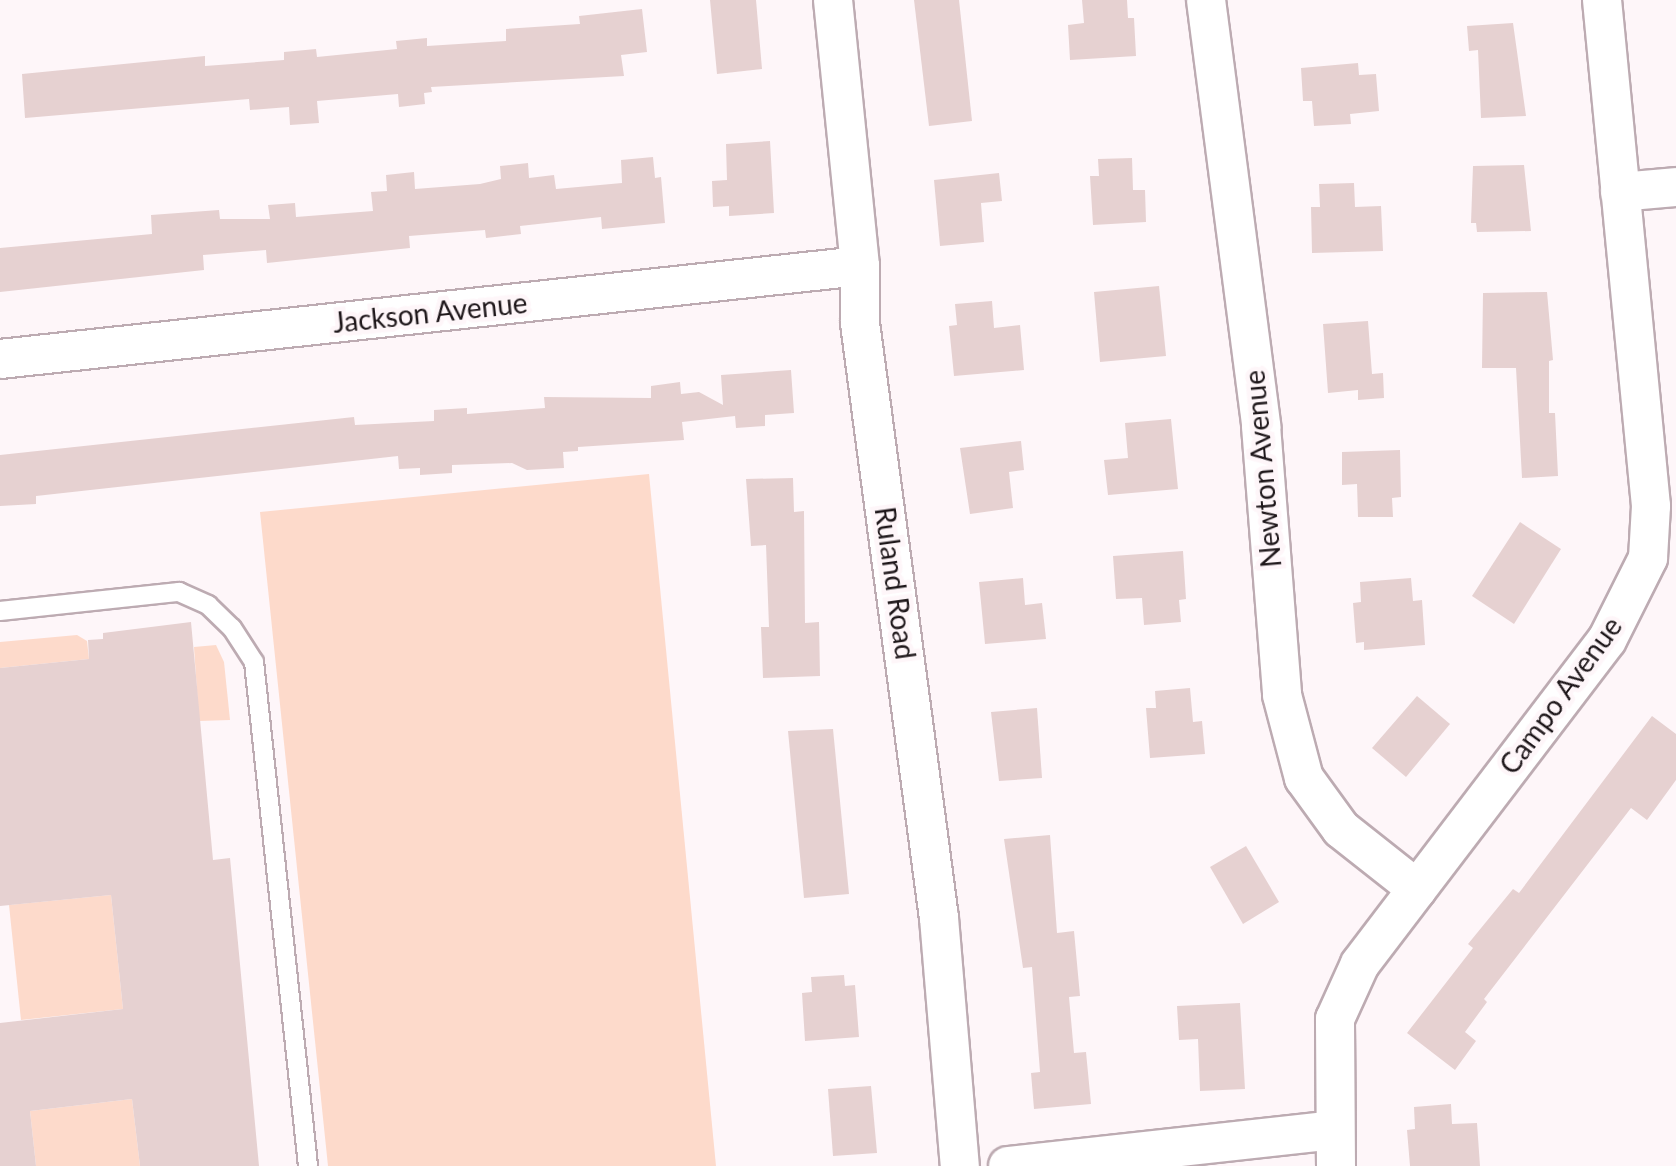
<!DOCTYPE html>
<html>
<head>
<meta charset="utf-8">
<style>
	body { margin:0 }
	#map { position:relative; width:1676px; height:1166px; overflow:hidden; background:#fef6f9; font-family:Lato,sans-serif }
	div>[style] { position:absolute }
	.green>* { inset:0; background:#fddacb }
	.building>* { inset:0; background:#e6d1d1 }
	.roads { filter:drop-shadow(2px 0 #bdabb2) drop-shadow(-2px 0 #bdabb2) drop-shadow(0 2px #bdabb2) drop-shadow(0 -2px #bdabb2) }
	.service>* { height:18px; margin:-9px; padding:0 9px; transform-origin:9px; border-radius:9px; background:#fff }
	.minor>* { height:38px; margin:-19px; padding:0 19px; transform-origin:19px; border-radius:19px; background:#fff }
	span { translate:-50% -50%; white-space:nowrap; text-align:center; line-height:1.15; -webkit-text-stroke:9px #fef6f9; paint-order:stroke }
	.street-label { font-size:28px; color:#1e171a }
</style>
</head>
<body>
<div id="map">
	<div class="green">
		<i style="clip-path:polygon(649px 474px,716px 1166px,328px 1166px,260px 512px)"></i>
		<i style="clip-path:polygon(77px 635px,87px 641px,89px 659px,0 668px,0 642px)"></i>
		<i style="clip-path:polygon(216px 645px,224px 662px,230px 720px,199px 721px,194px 647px)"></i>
		<i style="clip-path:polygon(111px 895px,123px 1009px,21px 1020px,9px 905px)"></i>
		<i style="clip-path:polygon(132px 1099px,140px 1166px,36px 1166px,30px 1111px)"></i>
	</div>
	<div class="building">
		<i style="clip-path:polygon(710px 0,756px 0,762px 69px,717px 74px)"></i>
		<i style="clip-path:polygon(914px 0,959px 0,972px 121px,929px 126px)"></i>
		<i style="clip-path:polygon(1082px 0,1127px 0,1128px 18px,1134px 18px,1136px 56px,1070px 60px,1068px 25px,1084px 23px)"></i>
		<i style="clip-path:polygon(642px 9px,647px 52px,621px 55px,624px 76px,431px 87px,432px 92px,424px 93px,425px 104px,399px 107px,398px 94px,317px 101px,319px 123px,290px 125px,289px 107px,250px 110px,249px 99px,25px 118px,22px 74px,205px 56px,205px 66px,284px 60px,284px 52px,316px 49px,317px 57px,397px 49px,396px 41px,427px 38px,427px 46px,506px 41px,506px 29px,580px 24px,579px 16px)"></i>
		<i style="clip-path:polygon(1513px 23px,1526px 116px,1481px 118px,1478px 50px,1469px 51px,1467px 26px)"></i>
		<i style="clip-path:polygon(1358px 63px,1359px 75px,1376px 74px,1379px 111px,1350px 114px,1351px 124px,1314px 126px,1312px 101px,1303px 101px,1301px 68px)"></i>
		<i style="clip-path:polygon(770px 141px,774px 213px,729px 216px,729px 206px,713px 207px,712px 181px,727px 180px,726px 144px)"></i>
		<i style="clip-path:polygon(653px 157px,655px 178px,661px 177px,665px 223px,602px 229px,601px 217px,520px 226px,521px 234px,486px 238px,485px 230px,409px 236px,410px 248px,267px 263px,266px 250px,203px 255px,204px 270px,0 292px,0 248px,152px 234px,151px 215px,219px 210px,220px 219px,270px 219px,268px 205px,295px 203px,296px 217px,373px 211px,371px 192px,387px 191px,386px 175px,414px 172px,415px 189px,480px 184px,501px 179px,500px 166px,528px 163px,529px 178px,554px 175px,556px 189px,622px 183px,621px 160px)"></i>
		<i style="clip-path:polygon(1132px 158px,1133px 190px,1145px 190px,1146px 222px,1093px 225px,1090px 176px,1099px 176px,1098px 159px)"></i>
		<i style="clip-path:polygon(1524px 165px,1531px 231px,1477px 232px,1476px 223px,1471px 223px,1473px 166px)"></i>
		<i style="clip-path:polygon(999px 173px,1002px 201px,981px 203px,984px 242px,940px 246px,934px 180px)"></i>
		<i style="clip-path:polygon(1354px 183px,1355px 207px,1381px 206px,1383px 251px,1312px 253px,1311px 207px,1320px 207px,1319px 184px)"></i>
		<i style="clip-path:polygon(1159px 286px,1166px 356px,1100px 362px,1094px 292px)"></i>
		<i style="clip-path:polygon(1547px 292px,1553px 360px,1549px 361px,1549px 413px,1555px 413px,1558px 476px,1522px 478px,1516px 368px,1482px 368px,1483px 293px)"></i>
		<i style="clip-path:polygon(992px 301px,994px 328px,1020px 325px,1024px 370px,954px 376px,949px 326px,957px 325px,955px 304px)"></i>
		<i style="clip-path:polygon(1368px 321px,1372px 374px,1383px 373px,1384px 398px,1358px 400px,1358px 390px,1328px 393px,1323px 324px)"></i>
		<i style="clip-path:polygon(791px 370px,794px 413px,765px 415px,765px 426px,736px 428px,735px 416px,682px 422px,684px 440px,578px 447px,578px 451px,563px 452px,564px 468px,527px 470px,512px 463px,452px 465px,452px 473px,420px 475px,420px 468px,399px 469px,398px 456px,36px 496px,36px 504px,0 506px,0 455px,354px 417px,355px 425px,434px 421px,434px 410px,467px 408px,467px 414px,545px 408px,544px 397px,651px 398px,651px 386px,680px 382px,681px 394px,699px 392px,723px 405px,721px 375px)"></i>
		<i style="clip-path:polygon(1171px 419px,1178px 489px,1108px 495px,1104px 460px,1128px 458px,1125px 423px)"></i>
		<i style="clip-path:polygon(1021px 441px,1024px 470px,1009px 472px,1013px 508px,970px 514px,960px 448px)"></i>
		<i style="clip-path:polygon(1400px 450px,1401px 497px,1392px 498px,1393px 517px,1358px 517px,1357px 484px,1342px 485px,1342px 452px)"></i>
		<i style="clip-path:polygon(793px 478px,794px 512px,804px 511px,805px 623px,819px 622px,820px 676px,763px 678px,761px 627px,769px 627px,766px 545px,751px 546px,746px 479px)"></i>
		<i style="clip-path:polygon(1520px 522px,1561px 549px,1514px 624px,1472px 596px)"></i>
		<i style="clip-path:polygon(1183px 551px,1186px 599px,1179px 600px,1181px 622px,1144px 625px,1142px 598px,1116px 599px,1113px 556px)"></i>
		<i style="clip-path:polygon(1023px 578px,1025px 605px,1042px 603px,1046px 639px,985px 644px,979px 582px)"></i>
		<i style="clip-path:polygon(1411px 578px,1413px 601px,1422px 600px,1425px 645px,1364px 650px,1364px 642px,1356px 643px,1353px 603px,1361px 602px,1360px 582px)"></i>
		<i style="clip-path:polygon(191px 622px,213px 860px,230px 858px,259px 1166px,140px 1166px,132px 1099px,30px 1111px,36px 1166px,0 1166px,0 1023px,123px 1009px,111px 895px,0 906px,0 668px,89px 659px,88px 640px,103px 639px,103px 633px)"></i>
		<i style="clip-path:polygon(1190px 688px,1193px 722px,1202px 721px,1205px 754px,1150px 758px,1146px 708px,1156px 708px,1155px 691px)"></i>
		<i style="clip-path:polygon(1417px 696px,1450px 724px,1406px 777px,1372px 748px)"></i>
		<i style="clip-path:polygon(1037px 708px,1042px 778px,999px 781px,991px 712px)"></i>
		<i style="clip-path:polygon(1652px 716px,1676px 734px,1676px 780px,1647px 820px,1631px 808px,1484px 999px,1487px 1002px,1465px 1032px,1476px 1041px,1455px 1070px,1407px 1033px,1473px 948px,1468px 944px,1513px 889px,1519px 893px)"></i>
		<i style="clip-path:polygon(833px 729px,849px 894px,804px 898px,788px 731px)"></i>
		<i style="clip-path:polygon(1050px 835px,1057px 933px,1074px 931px,1080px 996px,1069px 997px,1074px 1053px,1086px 1052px,1091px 1104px,1034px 1109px,1031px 1073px,1040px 1072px,1032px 967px,1023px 968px,1004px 839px)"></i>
		<i style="clip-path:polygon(1246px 846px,1279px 902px,1243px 924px,1210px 867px)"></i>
		<i style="clip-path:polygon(844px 975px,845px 986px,855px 985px,859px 1037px,805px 1041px,802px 993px,812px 992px,811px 977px)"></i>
		<i style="clip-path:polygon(1240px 1003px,1245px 1089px,1200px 1091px,1198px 1039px,1179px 1040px,1177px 1006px)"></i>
		<i style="clip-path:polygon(871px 1086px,877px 1153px,833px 1156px,828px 1089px)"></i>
		<i style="clip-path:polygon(1451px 1104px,1452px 1124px,1477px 1123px,1480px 1166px,1410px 1166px,1407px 1130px,1415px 1129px,1414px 1107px)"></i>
	</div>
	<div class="roads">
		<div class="service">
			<i style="left:0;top:611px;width:180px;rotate:-6.1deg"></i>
			<i style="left:179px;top:592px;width:32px;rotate:24deg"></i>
			<i style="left:208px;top:605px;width:33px;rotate:44deg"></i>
			<i style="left:232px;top:628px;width:40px;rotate:57.1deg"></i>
			<i style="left:254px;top:662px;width:507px;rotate:83.88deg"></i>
		</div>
		<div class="minor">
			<i style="left:833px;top:0;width:267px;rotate:84.2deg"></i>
			<i style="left:860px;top:266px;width:57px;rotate:90deg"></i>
			<i style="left:860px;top:323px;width:600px;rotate:82.44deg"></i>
			<i style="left:939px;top:918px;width:249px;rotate:85.2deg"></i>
			<i style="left:1206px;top:0;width:430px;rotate:82.6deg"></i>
			<i style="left:1261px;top:426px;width:270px;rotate:85.5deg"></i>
			<i style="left:1282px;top:695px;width:86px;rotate:75.2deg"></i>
			<i style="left:1304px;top:778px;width:63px;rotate:54deg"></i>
			<i style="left:1341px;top:829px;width:97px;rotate:38.3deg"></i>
			<i style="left:1620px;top:192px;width:56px;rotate:-5.1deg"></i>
			<i style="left:0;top:359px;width:865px;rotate:-6.17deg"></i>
			<i style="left:1008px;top:1166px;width:327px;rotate:-6.3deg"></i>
			<i style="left:1336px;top:1166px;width:147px;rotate:-90.4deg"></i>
			<i style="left:1335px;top:1019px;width:60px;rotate:-65.6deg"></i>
			<i style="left:1360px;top:964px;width:407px;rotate:-52.7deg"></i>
			<i style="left:1607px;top:640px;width:92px;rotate:-63.4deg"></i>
			<i style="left:1648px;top:558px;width:52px;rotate:-86.7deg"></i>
			<i style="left:1651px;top:506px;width:508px;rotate:-95.53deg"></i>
		</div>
	</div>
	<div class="street-label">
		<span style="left:430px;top:312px;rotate:-6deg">Jackson Avenue</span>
		<span style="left:1262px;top:469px;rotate:-95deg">Newton Avenue</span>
		<span style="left:896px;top:583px;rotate:82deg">Ruland Road</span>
		<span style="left:1560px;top:695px;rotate:-54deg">Campo Avenue</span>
	</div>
</div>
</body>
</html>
